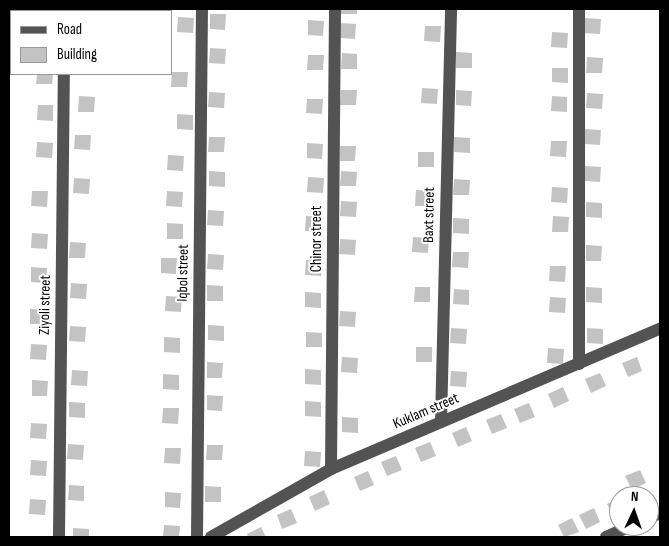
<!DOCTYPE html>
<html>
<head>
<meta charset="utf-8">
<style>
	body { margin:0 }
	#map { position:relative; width:669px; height:546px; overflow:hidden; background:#fff; font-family:"Sofia Sans Condensed",sans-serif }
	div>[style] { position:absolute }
	.building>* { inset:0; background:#c3c3c3 }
	.minor>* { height:12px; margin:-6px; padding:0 6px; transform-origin:6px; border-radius:6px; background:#535353 }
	span { translate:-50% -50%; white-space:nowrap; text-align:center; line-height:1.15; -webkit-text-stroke:4px #fff; paint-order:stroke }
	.street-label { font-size:15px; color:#000 }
	.frame { position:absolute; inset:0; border:10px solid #000; pointer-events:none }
	.legend { position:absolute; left:10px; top:10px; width:162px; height:65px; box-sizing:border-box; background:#fff; border:1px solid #999; margin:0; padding:6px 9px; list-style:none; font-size:15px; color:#000 }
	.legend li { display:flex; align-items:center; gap:10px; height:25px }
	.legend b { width:25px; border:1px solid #999 }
	.north { position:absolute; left:609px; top:486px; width:50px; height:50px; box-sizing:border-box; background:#fff; border:1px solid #999; border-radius:50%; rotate:3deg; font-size:14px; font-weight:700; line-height:20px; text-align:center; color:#000 }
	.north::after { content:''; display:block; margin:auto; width:18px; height:22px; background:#000; clip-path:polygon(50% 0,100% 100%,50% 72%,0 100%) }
</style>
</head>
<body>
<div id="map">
	<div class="building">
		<i style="clip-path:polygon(341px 9px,357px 9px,357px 14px,341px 14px)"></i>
		<i style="clip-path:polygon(210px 14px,226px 14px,225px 30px,210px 29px)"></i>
		<i style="clip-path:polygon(178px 17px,194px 18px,193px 33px,177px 32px)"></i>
		<i style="clip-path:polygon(585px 18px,601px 19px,600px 34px,584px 33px)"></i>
		<i style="clip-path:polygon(308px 20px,324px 21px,323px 36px,308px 35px)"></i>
		<i style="clip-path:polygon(340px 23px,356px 24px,355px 39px,340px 38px)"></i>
		<i style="clip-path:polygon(425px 26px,441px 26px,440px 42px,424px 41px)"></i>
		<i style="clip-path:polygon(552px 32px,568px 33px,567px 48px,551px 47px)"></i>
		<i style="clip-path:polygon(210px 48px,226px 49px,225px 64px,209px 63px)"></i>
		<i style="clip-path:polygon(456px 52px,472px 53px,472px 68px,456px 68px)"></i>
		<i style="clip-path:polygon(342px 53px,357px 54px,357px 69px,341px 69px)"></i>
		<i style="clip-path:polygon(308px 55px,324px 55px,323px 70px,307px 70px)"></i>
		<i style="clip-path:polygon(587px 57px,603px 58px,602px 73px,586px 73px)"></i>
		<i style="clip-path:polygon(552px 68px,568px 68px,568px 83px,552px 82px)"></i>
		<i style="clip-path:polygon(172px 72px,188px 72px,187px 87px,171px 87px)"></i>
		<i style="clip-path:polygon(37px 74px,53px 74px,52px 84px,36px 84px)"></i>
		<i style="clip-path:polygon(422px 88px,438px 89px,437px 104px,421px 103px)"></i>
		<i style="clip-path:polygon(341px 90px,357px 90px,356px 105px,340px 105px)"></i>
		<i style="clip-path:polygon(456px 90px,472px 91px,471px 106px,456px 105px)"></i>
		<i style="clip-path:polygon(209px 92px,225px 93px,224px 108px,208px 107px)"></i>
		<i style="clip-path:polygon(587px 93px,603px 94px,602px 109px,586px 108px)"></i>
		<i style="clip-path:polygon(79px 96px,95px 97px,94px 112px,78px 112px)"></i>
		<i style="clip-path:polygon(552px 96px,567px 97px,567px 112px,551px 111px)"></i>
		<i style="clip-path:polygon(307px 99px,323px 99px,322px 114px,306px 113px)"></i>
		<i style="clip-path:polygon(38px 105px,53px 105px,53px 121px,37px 120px)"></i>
		<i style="clip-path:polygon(177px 114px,193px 115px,193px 130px,177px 129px)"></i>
		<i style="clip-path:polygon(585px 129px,601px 130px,600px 145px,585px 144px)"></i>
		<i style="clip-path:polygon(75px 135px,91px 135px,90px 150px,74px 149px)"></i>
		<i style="clip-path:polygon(209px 137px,225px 137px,224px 152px,208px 152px)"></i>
		<i style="clip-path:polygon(454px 137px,470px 138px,470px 153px,454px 152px)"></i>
		<i style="clip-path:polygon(551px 141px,567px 141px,566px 157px,550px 156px)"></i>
		<i style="clip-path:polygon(37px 142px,53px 143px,52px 158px,36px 157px)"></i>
		<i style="clip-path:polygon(307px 143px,323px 144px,322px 159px,307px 158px)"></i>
		<i style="clip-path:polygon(340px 146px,356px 146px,355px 161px,340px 161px)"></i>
		<i style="clip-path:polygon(418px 152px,434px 152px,434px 167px,418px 167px)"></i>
		<i style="clip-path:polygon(168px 155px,184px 156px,183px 171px,167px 170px)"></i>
		<i style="clip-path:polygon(585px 166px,601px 167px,600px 182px,585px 181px)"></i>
		<i style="clip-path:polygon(209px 171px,225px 172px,225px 187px,209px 186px)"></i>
		<i style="clip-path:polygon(341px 171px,357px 172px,356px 186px,340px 186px)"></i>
		<i style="clip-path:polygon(308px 177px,324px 178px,323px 193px,307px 192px)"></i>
		<i style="clip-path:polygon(74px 178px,90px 179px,89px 194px,73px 193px)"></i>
		<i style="clip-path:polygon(454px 179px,470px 180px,469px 195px,453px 195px)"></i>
		<i style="clip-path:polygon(552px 187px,568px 188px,567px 203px,551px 202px)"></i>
		<i style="clip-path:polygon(416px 190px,432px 191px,431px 206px,415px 206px)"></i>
		<i style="clip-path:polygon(32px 191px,48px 191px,47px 207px,31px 206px)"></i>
		<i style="clip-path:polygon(167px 191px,183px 192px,182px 207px,166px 206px)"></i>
		<i style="clip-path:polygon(341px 201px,357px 202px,356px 217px,340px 216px)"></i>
		<i style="clip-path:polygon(586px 202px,602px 203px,602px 218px,586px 217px)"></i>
		<i style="clip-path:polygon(208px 210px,224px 211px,223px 226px,207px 225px)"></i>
		<i style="clip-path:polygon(306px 216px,322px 217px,321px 232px,305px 231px)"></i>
		<i style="clip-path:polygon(553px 216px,569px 217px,568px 232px,552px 232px)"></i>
		<i style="clip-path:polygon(453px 218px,469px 219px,469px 234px,453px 233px)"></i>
		<i style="clip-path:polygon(167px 223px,183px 224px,183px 239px,167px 239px)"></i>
		<i style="clip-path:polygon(32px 233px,48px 234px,47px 249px,31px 248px)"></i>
		<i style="clip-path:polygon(413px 237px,429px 238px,428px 253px,412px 252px)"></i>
		<i style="clip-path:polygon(340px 239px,356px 240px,355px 255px,339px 254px)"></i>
		<i style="clip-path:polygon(70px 242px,86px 243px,85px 258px,69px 258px)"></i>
		<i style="clip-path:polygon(586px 245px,602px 246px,601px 261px,586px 261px)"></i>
		<i style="clip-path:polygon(453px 252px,469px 252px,468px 268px,452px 267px)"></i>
		<i style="clip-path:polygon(208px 254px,224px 255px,223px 270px,207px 269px)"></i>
		<i style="clip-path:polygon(161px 258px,177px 258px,176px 274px,161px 273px)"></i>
		<i style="clip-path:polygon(306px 260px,322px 261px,321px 276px,305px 275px)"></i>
		<i style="clip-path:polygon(550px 266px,566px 266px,565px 282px,549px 281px)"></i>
		<i style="clip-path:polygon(31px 267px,47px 268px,46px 283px,31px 282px)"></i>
		<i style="clip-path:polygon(71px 283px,87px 284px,86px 299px,70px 298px)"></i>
		<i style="clip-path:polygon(207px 285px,223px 286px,223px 301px,207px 301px)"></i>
		<i style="clip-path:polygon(415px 287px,430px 287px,430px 302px,414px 302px)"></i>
		<i style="clip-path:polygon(586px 287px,602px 288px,602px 303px,586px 302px)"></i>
		<i style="clip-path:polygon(454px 289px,469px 290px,469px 305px,453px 304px)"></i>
		<i style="clip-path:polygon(305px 292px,321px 293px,321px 308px,305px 307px)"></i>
		<i style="clip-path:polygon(166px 296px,182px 297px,181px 312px,165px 311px)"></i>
		<i style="clip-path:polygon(550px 297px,566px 298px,565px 313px,549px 312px)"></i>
		<i style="clip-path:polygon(30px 309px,46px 310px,46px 324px,30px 324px)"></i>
		<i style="clip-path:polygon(340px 311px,356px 312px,355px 327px,339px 326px)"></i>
		<i style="clip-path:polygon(208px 325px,224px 326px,224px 341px,208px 340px)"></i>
		<i style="clip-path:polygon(70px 326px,86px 327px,85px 342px,69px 341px)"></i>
		<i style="clip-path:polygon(451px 328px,467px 329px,466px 344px,450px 343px)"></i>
		<i style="clip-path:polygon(587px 328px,603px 329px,603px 344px,587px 343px)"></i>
		<i style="clip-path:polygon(306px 332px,322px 333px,322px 347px,306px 347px)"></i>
		<i style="clip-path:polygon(164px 337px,180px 338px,180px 353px,164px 352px)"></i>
		<i style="clip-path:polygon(31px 344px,47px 345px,46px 360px,30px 359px)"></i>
		<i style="clip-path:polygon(416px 347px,432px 347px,432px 362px,416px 362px)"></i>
		<i style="clip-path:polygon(548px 348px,564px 349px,563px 364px,547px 363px)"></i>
		<i style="clip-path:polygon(342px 357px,358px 358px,357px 373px,341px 372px)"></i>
		<i style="clip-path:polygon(637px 357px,642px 371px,628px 377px,622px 363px)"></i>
		<i style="clip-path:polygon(207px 362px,223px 363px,222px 378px,207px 378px)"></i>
		<i style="clip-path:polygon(305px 369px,321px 370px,321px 385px,305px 384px)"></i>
		<i style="clip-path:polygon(72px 370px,88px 371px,87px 386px,71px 385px)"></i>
		<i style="clip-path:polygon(451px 371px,467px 372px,466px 387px,450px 386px)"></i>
		<i style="clip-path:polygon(600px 373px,606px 386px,591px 393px,585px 379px)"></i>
		<i style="clip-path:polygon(163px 374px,179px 375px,179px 390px,163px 389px)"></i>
		<i style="clip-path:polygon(32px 380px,48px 381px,47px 396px,32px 396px)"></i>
		<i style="clip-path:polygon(563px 387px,569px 401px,554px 408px,548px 394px)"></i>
		<i style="clip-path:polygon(207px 395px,223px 396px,222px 411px,207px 410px)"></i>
		<i style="clip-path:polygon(305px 401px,321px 402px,321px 417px,305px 416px)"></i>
		<i style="clip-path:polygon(69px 402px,85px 403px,85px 418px,69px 417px)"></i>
		<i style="clip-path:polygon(529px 403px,535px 417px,520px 423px,514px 409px)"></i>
		<i style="clip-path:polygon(163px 408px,179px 408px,178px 424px,162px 423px)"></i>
		<i style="clip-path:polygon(501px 414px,507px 428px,492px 434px,486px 420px)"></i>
		<i style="clip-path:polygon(342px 417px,358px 418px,358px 433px,342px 432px)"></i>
		<i style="clip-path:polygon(31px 423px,47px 424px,46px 439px,30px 438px)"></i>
		<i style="clip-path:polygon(466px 427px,472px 441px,458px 447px,452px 433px)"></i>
		<i style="clip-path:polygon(430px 442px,436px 456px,421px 462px,415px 448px)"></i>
		<i style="clip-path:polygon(68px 444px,84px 445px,83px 460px,67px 459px)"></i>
		<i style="clip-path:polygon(207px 445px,223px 445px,222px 460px,206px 460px)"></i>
		<i style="clip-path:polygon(165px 448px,181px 448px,180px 464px,164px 463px)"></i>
		<i style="clip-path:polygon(305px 451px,321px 452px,320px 467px,304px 466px)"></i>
		<i style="clip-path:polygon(396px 456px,402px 470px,387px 476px,381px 462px)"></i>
		<i style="clip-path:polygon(31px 460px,47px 461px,46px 476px,30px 475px)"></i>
		<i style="clip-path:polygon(640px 470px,646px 483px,632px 490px,625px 476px)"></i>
		<i style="clip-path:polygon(368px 471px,374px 485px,360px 491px,354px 477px)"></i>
		<i style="clip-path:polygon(69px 485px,84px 486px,84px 501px,68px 500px)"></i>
		<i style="clip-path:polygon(205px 486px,221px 487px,221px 502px,205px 502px)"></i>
		<i style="clip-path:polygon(324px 490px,330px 504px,315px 511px,309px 497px)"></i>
		<i style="clip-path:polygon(165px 492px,181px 493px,180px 508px,165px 507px)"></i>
		<i style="clip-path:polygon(619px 498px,619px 515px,614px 517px,607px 504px)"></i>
		<i style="clip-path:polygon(30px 499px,46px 500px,45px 515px,29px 514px)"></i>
		<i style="clip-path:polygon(594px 508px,600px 522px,586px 529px,579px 515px)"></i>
		<i style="clip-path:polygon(291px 509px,297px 523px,282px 529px,277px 515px)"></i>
		<i style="clip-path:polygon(572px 518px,579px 532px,564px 537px,558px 525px)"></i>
		<i style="clip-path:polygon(164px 525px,180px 526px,179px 537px,163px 537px)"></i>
		<i style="clip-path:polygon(261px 527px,266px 537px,248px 537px,247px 534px)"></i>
		<i style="clip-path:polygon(73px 528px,89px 529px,89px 537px,73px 537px)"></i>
	</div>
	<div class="minor">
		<i style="left:579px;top:9px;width:355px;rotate:90deg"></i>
		<i style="left:64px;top:11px;width:2px;rotate:-63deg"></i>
		<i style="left:441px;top:422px;width:413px;rotate:-88.6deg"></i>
		<i style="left:331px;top:469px;width:460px;rotate:-89.5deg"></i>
		<i style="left:649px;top:518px;width:12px;rotate:-24deg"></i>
		<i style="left:59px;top:537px;width:463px;rotate:-89.4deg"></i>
		<i style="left:197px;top:537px;width:528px;rotate:-89.46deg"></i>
		<i style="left:211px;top:537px;width:138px;rotate:-29.5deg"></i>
		<i style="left:331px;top:469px;width:358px;rotate:-23.1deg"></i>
		<i style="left:606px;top:537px;width:27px;rotate:-24deg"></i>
	</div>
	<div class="street-label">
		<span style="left:429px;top:215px;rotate:-89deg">Baxt street</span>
		<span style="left:317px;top:239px;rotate:-90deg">Chinor street</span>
		<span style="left:183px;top:273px;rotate:-89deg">Iqbol street</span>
		<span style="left:45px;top:305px;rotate:-89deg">Ziyoli street</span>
		<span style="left:426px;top:411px;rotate:-23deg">Kuklam street</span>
	</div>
	<div class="frame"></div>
	<ul class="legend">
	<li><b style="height:6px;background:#535353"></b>Road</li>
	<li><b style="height:14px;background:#c3c3c3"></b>Building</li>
	</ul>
	<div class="north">N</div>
</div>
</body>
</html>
